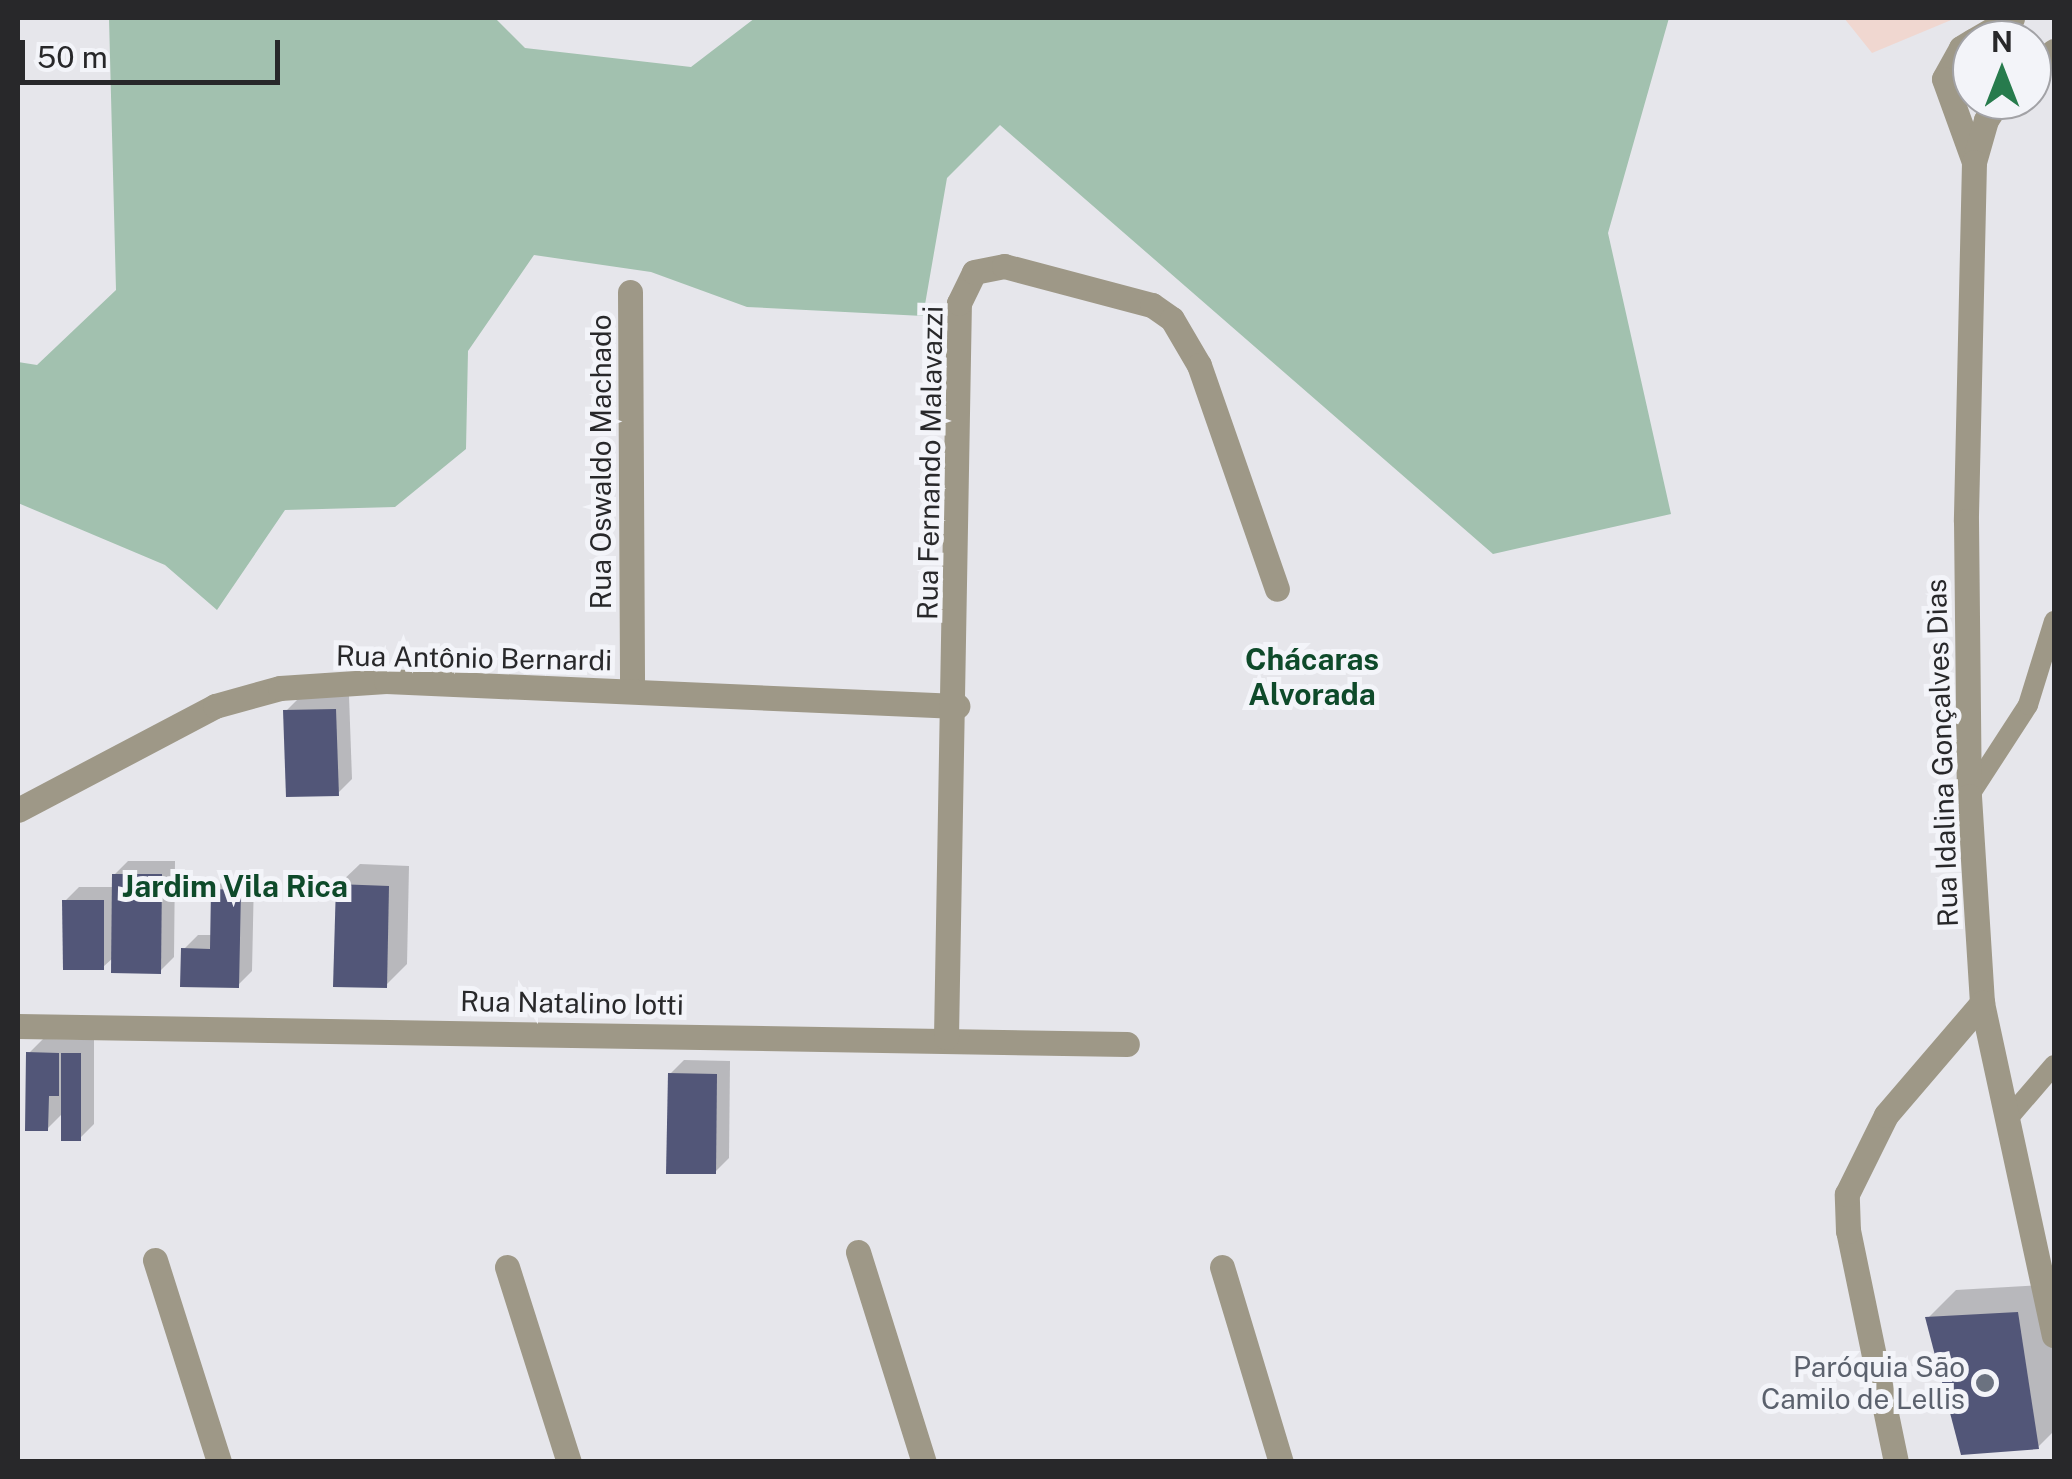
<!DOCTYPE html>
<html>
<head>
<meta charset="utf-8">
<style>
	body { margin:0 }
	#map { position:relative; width:2072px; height:1479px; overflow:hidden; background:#e6e6eb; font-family:"Public Sans",sans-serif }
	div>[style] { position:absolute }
	.education>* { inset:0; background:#f0d7d0 }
	.green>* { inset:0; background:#a2c1af }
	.shadow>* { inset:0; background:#0003 }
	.building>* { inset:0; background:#525678 }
	.lane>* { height:20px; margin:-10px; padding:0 10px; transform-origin:10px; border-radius:10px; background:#9e9887 }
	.street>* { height:25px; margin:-12.5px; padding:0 12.5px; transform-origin:12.5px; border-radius:12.5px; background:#9e9887 }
	.dots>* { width:28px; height:28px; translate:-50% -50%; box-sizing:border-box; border:5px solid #f3f4f9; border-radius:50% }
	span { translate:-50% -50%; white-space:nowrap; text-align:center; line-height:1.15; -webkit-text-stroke:10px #f3f4f9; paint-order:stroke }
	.street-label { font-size:28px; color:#28282a }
	.worship-label { font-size:28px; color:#5b616d }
	.right { translate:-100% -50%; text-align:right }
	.neighbourhood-label { font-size:30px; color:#0e4a2a; font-weight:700 }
	.frame { position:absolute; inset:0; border:20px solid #28282a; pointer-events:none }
	.north { position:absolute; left:1952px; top:20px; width:100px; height:100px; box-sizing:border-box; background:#f3f4f9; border:2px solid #a2a2a6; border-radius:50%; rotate:0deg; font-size:28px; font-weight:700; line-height:40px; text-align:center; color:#28282a }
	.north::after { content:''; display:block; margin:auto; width:35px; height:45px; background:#277b4d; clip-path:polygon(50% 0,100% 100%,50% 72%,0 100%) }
	.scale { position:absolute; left:20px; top:40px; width:260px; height:45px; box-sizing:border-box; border:5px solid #28282a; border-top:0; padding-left:12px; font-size:30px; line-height:35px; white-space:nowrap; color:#28282a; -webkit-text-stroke:8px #f3f4f9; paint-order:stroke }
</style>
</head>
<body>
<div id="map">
	<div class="education">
		<i style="clip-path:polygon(1844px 18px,1956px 18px,1872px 53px)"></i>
	</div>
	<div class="green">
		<i style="clip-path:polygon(109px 18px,495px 18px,525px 48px,691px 67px,755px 18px,1669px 18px,1608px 233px,1671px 514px,1493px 554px,1000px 125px,947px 178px,923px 316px,747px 307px,651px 272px,534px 255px,468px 351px,466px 449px,395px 507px,285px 510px,217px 610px,165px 565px,18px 503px,18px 362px,37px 365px,116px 290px)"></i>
	</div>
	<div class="shadow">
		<i style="clip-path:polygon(349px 696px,352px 779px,338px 793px,286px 711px,300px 697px)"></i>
		<i style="clip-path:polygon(128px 861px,175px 861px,174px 957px,160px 971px,114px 957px,103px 967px,65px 901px,79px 887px,114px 887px,114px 875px)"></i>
		<i style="clip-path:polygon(360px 864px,409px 866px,407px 964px,386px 985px,338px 885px)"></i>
		<i style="clip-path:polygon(228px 876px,254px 877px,252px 971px,238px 985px,184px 949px,198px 935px,213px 935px,214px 890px)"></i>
		<i style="clip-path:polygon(43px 1039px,94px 1040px,94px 1124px,80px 1138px,64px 1112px,47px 1129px,29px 1053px)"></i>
		<i style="clip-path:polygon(684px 1060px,730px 1061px,729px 1158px,715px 1172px,670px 1074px)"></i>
		<i style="clip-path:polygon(2045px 1285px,2054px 1345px,2054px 1431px,2038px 1447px,1928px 1318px,1956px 1290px)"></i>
	</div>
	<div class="building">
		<i style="clip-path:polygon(336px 709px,339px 796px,286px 797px,283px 710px)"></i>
		<i style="clip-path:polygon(112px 874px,162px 874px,161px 974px,111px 973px)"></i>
		<i style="clip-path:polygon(336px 884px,389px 886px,387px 988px,333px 987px)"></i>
		<i style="clip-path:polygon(211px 889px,241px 890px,239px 988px,180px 987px,181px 948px,210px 949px)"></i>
		<i style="clip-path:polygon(62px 900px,104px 900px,104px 970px,63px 970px)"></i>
		<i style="clip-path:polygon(26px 1052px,59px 1053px,59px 1096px,49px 1096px,48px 1131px,25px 1131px)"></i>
		<i style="clip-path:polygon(61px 1053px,81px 1053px,81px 1141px,61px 1141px)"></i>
		<i style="clip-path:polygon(668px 1073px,717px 1074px,716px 1174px,666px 1174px)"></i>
		<i style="clip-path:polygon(2018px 1312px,2039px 1449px,1961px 1455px,1925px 1317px)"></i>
	</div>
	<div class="lane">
		<i style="left:1969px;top:796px;width:108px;rotate:-57deg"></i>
		<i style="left:2028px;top:705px;width:88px;rotate:-72.8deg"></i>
		<i style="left:2011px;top:1115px;width:66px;rotate:-49.3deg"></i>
	</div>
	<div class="street">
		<i style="left:1974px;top:40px;width:44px;rotate:-30.1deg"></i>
		<i style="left:1972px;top:41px;width:13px;rotate:148deg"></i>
		<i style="left:1961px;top:48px;width:35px;rotate:119deg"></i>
		<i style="left:1944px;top:79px;width:88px;rotate:70.1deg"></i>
		<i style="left:2032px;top:67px;width:27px;rotate:-36deg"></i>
		<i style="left:1999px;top:100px;width:24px;rotate:123deg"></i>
		<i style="left:1986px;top:120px;width:44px;rotate:105.9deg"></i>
		<i style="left:1974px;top:162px;width:359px;rotate:91.3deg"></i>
		<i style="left:1966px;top:521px;width:275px;rotate:89.4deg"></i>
		<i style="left:1969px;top:796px;width:207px;rotate:86.4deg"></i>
		<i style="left:1982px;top:1003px;width:340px;rotate:77.8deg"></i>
		<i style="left:630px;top:292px;width:399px;rotate:89.7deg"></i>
		<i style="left:18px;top:810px;width:223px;rotate:-27.8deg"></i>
		<i style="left:215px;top:706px;width:67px;rotate:-15.5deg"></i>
		<i style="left:280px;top:688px;width:106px;rotate:-3.8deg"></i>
		<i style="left:386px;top:681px;width:572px;rotate:2.51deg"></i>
		<i style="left:18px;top:1026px;width:1109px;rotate:0.93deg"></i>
		<i style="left:946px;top:1037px;width:734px;rotate:-88.99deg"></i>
		<i style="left:959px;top:303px;width:34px;rotate:-64deg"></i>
		<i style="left:974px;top:272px;width:31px;rotate:-11deg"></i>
		<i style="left:1004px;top:266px;width:153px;rotate:14.8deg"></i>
		<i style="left:1152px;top:305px;width:24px;rotate:35deg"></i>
		<i style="left:1172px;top:319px;width:53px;rotate:59.6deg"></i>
		<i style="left:1199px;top:365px;width:237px;rotate:70.8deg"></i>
		<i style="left:858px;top:1252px;width:220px;rotate:72.6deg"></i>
		<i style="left:155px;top:1260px;width:212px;rotate:72.4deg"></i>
		<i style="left:507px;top:1267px;width:205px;rotate:72.4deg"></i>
		<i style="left:1222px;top:1267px;width:204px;rotate:73.2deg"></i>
		<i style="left:1896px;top:1462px;width:236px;rotate:-101.7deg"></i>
		<i style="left:1848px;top:1231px;width:37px;rotate:-92deg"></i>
		<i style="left:1847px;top:1194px;width:88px;rotate:-63.7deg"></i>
		<i style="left:1886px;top:1115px;width:148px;rotate:-49.4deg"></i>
	</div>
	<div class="dots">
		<i style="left:1985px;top:1383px;background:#6b7280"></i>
	</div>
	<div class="street-label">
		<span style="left:601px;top:462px;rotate:-90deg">Rua Oswaldo Machado</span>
		<span style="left:930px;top:463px;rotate:-89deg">Rua Fernando Malavazzi</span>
		<span style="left:474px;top:658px;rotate:1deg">Rua Antônio Bernardi</span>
		<span style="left:1942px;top:753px;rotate:-92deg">Rua Idalina Gonçalves Dias</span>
		<span style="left:572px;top:1003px;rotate:1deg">Rua Natalino Iotti</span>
	</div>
	<div class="worship-label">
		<span class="right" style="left:1965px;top:1383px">Paróquia São<br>Camilo de Lellis</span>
	</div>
	<div class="neighbourhood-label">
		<span style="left:1312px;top:676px">Chácaras<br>Alvorada</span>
		<span style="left:235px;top:886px">Jardim Vila Rica</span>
	</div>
	<div class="frame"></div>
	<div class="north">N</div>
	<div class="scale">50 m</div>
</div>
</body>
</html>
